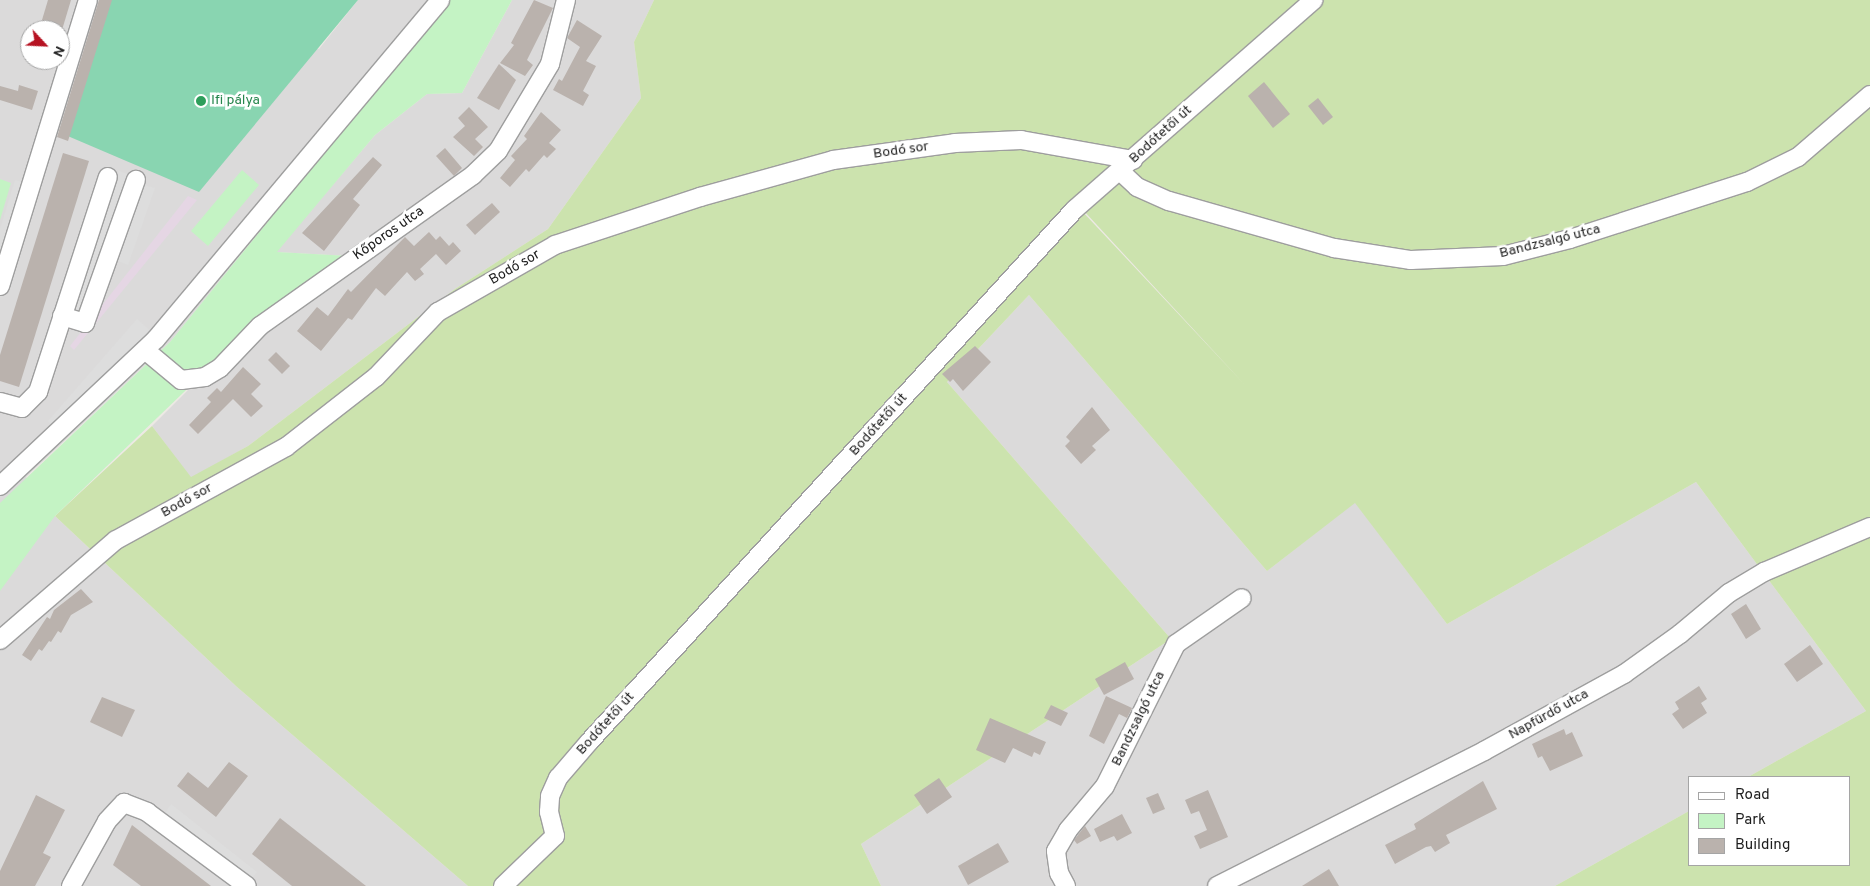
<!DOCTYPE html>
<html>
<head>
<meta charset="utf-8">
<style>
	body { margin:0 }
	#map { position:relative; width:1870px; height:886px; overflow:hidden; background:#ede9e4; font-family:Overpass,sans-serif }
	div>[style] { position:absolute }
	.residential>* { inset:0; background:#dbdada }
	.industrial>* { inset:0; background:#e5d6e4 }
	.grass>* { inset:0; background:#cce3ae }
	.park>* { inset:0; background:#c4f3c4 }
	.pitch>* { inset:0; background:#89d5b1 }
	.parking>* { inset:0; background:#ddd }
	.building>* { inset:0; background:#bab2ad }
	.roads { filter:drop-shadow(1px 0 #9e9e9e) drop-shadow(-1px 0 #9e9e9e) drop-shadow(0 1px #9e9e9e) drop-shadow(0 -1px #9e9e9e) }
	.minor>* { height:18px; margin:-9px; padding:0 9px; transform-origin:9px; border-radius:9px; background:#fff }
	.dots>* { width:14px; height:14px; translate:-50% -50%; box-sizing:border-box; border:2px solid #fff; border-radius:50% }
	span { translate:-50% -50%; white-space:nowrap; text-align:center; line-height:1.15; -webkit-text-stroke:5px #fff; paint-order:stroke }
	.leisure-label { font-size:14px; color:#27864d }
	.left { translate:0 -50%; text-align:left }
	.street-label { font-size:14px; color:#1d1d1d }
	.legend { position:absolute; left:1688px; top:776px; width:162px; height:90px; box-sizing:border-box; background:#fff; border:1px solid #a5a5a5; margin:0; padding:6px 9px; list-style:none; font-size:15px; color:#1d1d1d }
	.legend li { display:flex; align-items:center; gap:10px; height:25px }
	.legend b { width:25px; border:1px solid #a5a5a5 }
	.north { position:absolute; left:20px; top:20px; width:50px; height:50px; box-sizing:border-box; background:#fff; border:1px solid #a5a5a5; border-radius:50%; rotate:115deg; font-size:14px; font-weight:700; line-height:20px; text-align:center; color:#1d1d1d }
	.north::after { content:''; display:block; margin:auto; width:18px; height:22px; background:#b61322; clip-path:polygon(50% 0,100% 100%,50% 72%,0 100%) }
</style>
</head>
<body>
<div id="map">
	<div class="residential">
		<i style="clip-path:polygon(evenodd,0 0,107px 0,319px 49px,358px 0,448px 0,170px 342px,26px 477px,55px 516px,237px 687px,468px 886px,0 886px,0 0,30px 30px,60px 30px,60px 60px,30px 60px,30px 30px)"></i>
		<i style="clip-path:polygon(512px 0,654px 0,634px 42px,641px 98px,548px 229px,455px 289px,248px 446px,191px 478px,152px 426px,235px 343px,349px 256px,276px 252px,375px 135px,427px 94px,462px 93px)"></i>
		<i style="clip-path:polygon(1029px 295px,1267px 571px,1355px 502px,1447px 624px,1696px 482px,1866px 711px,1748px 777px,1689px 777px,1689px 811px,1555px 886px,881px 886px,861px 844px,1171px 639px,947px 382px)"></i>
	</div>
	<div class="industrial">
		<i style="clip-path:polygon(188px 196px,197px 200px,74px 350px,70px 346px)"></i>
	</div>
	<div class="grass">
		<i style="clip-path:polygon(654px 0,1321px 0,1081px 210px,1245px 385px,1084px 211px,1323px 0,1870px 0,1870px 886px,1555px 886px,1689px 811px,1689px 865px,1849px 865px,1849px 777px,1748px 777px,1866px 711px,1696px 482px,1447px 624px,1355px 503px,1267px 571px,1029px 295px,947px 382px,1171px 639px,861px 844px,881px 886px,468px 886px,237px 687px,55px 516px,152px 426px,191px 477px,248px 446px,455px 289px,548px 229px,641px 98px,634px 42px)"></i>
	</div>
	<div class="park">
		<i style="clip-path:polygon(448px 0,512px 0,462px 93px,427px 94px,375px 135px,277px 252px,350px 256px,235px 343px,55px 516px,0 591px,0 503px,170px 342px)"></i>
		<i style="clip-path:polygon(242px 170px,259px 185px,208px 246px,191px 231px)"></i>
		<i style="clip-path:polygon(0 179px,11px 183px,0 220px)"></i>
	</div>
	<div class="pitch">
		<i style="clip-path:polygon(107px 0,358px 0,199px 192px,63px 134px)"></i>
	</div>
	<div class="parking">
		<i style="clip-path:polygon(119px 171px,130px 175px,83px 319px,72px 315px)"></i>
		<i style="clip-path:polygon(15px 180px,26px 183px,0 269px,0 229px)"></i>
		<i style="clip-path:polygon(143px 185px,155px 188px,128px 265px,118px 261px)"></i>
		<i style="clip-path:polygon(137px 319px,155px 335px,56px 429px,48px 421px)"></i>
		<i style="clip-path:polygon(171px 804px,257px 872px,249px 881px,164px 815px)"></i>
	</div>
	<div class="building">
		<i style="clip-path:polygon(48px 0,71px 0,62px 30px,39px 30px)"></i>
		<i style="clip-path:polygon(99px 0,112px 0,68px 141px,57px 137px)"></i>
		<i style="clip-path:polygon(534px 0,553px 8px,527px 60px,533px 65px,525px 76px,500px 63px,514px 45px,511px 43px)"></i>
		<i style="clip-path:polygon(577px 20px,602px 36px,586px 61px,596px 66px,583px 91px,589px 95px,583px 106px,553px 90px,559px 79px,562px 81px,580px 47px,567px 38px)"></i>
		<i style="clip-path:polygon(499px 64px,516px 80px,499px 110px,477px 98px)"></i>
		<i style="clip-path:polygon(1264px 82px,1290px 114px,1273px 128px,1248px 96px)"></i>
		<i style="clip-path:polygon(19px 85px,38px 91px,32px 110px,0 100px,0 86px,18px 91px)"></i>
		<i style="clip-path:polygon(1318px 98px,1333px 117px,1323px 125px,1308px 106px)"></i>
		<i style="clip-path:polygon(469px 107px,488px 127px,475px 139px,483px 147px,474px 156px,453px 137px,465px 126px,458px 118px)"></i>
		<i style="clip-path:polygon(541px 112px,561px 130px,549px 143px,556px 149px,547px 158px,544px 155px,529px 172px,526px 169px,510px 187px,500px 178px,515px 160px,511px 156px,527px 139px,524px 136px)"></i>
		<i style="clip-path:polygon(445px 148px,462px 168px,454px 176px,436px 156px)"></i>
		<i style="clip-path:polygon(63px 153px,89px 161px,19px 387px,0 381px,0 355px)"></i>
		<i style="clip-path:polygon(373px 157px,382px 165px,353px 199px,360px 205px,324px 251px,302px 233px)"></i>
		<i style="clip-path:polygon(492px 203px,500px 212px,475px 235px,466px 225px)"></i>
		<i style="clip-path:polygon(429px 232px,436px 240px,440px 236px,449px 246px,453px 242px,461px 251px,446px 265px,436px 254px,420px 269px,424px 274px,415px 281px,407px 272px,385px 296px,376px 288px,352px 320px,348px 318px,321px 351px,297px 331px,317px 307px,328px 316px,348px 289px,351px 292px,405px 237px,414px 246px)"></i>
		<i style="clip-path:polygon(975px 346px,991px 362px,963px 391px,953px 379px,950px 382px,942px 374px)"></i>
		<i style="clip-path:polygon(276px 352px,290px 366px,282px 374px,268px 360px)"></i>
		<i style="clip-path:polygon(243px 367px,261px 384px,251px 394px,263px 406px,251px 417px,233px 399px,198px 434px,189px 425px,211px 402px,207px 398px,217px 388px,221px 392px)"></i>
		<i style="clip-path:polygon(1092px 407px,1110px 430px,1092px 446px,1096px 450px,1081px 464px,1065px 446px,1070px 441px,1066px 437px)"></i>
		<i style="clip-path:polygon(81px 589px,93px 602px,71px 615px,61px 633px,58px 631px,51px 642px,49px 641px,42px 651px,39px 649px,31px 661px,22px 655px,47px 617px,50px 619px,54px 610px)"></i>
		<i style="clip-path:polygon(1746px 604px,1761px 629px,1746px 639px,1731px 614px)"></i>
		<i style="clip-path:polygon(1810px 645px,1823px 664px,1797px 682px,1784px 664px)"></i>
		<i style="clip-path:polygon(1125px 662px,1134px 679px,1104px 695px,1095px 679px)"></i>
		<i style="clip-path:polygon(1699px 686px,1707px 699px,1701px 703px,1707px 713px,1683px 729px,1672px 714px,1679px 709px,1675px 702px)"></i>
		<i style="clip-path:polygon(1106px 696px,1132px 708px,1127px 718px,1119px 714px,1104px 744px,1089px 736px)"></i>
		<i style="clip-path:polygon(102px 697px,135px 710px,122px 737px,90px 722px)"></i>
		<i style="clip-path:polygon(1051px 705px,1068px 713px,1061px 726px,1044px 718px)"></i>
		<i style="clip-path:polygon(990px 718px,1046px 742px,1040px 755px,1034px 752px,1032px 757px,1013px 748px,1005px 763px,976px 750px)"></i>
		<i style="clip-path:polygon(1564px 729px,1566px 735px,1572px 732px,1583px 756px,1550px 771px,1542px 756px,1538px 758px,1532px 744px)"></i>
		<i style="clip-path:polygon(229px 762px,248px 776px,216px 817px,177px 786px,188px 772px,208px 788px)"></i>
		<i style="clip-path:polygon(939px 778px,952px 797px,927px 814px,914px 795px)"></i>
		<i style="clip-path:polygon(1483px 781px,1497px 809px,1446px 835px,1450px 843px,1435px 852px,1431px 846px,1426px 847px,1395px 864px,1385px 845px,1416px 829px,1414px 824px)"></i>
		<i style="clip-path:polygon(1208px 790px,1228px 837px,1200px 849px,1194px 836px,1207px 830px,1199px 811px,1191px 814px,1185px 800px)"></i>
		<i style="clip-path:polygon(1158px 793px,1165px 809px,1153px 814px,1146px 798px)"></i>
		<i style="clip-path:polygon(36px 795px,65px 810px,43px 853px,51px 857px,35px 886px,0 886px,0 871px)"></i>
		<i style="clip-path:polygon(1122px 814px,1132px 833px,1117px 841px,1114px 836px,1100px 842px,1094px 829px)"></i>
		<i style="clip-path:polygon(280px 818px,366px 886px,292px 886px,252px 854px)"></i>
		<i style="clip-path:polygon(132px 825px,211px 886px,141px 886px,113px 865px)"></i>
		<i style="clip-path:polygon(1085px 826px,1091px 836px,1077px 844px,1074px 840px)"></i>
		<i style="clip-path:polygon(998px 843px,1009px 862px,968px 885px,958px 866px)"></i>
		<i style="clip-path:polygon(1329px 869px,1339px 886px,1302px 886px)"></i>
	</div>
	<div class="roads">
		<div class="minor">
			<i style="left:1121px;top:172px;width:22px;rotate:43deg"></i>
			<i style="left:1137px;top:187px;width:35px;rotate:24deg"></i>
			<i style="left:1169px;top:201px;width:172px;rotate:15.9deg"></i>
			<i style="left:1334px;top:248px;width:78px;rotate:8.9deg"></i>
			<i style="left:1411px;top:260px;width:92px;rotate:-2.5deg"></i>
			<i style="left:1503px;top:256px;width:69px;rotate:-14.2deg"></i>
			<i style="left:1570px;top:239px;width:186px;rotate:-17.9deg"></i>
			<i style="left:1747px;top:182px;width:57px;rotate:-26.1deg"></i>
			<i style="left:1798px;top:157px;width:95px;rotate:-40.7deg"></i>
			<i style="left:0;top:286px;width:299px;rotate:-72.9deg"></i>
			<i style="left:62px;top:316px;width:24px;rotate:17deg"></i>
			<i style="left:85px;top:323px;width:152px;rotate:-70.4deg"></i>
			<i style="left:145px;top:350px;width:47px;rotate:39.8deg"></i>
			<i style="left:181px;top:380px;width:24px;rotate:-7deg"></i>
			<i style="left:205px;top:377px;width:17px;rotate:-31deg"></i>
			<i style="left:220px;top:368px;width:58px;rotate:-46.4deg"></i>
			<i style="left:260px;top:326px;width:261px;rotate:-35.3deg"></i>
			<i style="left:473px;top:175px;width:35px;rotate:-44deg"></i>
			<i style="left:498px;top:151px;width:101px;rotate:-59.1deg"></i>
			<i style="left:550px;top:64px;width:66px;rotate:-76deg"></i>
			<i style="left:0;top:402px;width:23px;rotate:15deg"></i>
			<i style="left:22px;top:408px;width:23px;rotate:-45deg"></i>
			<i style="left:38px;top:392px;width:226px;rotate:-72deg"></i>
			<i style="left:0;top:486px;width:214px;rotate:-43.3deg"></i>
			<i style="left:156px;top:339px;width:442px;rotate:-50deg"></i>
			<i style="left:0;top:640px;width:153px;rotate:-40.8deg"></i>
			<i style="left:116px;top:540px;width:194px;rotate:-28.7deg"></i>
			<i style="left:286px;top:447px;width:114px;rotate:-37.9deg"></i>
			<i style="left:376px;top:377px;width:90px;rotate:-46.4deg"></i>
			<i style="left:438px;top:312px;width:135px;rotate:-29.8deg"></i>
			<i style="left:555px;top:245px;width:153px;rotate:-18.3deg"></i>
			<i style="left:700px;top:197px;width:138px;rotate:-15.5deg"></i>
			<i style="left:833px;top:160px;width:123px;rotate:-7.9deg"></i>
			<i style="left:955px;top:143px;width:66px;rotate:-2.6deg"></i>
			<i style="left:1021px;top:140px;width:114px;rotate:10.1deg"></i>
			<i style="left:71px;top:886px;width:74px;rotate:-61deg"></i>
			<i style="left:107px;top:821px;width:25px;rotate:-47deg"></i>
			<i style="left:124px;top:803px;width:25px;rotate:21deg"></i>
			<i style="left:147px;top:812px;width:124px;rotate:36.5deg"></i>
			<i style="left:503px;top:886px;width:72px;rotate:-43.9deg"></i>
			<i style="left:555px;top:836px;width:25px;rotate:-104deg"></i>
			<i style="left:549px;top:812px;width:16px;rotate:-86deg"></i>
			<i style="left:550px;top:796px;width:20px;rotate:-66deg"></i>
			<i style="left:558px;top:778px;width:48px;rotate:-49.3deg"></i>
			<i style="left:589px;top:742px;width:721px;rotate:-47.64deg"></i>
			<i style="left:1075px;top:209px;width:317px;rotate:-41.2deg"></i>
			<i style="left:1066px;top:886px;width:15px;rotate:-118deg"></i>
			<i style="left:1059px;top:873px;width:22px;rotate:-98deg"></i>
			<i style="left:1056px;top:851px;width:24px;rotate:-60deg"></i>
			<i style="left:1068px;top:830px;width:57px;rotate:-49.9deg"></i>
			<i style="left:1105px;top:786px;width:159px;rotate:-63.4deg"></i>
			<i style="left:1176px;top:644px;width:80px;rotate:-34.9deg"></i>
			<i style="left:1217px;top:886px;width:299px;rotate:-26.8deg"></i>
			<i style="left:1484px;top:751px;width:160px;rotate:-28.8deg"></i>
			<i style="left:1624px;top:674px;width:69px;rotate:-35.5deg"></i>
			<i style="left:1680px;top:634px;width:64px;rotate:-39.9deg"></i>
			<i style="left:1729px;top:593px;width:41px;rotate:-31deg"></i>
			<i style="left:1764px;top:572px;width:115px;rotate:-23deg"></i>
		</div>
	</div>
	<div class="dots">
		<i style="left:201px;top:101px;background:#2e9e5b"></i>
	</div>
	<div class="leisure-label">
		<span class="left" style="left:211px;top:101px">Ifi pálya</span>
	</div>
	<div class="street-label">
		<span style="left:1161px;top:135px;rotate:-42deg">Bodótetői út</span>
		<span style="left:901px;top:151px;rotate:-8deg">Bodó sor</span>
		<span style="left:389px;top:234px;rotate:-35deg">Kőporos utca</span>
		<span style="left:1550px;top:242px;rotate:-14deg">Bandzsalgó utca</span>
		<span style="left:515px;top:268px;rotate:-30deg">Bodó sor</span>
		<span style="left:879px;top:425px;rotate:-48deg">Bodótetői út</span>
		<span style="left:187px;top:501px;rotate:-29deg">Bodó sor</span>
		<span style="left:1549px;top:715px;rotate:-29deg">Napfürdő utca</span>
		<span style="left:1139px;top:719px;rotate:-64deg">Bandzsalgó utca</span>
		<span style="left:606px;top:724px;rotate:-48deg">Bodótetői út</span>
	</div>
	<ul class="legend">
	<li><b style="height:6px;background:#fff"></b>Road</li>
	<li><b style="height:14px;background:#c4f3c4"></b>Park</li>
	<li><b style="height:14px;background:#bab2ad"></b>Building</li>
	</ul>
	<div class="north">N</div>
</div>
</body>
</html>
